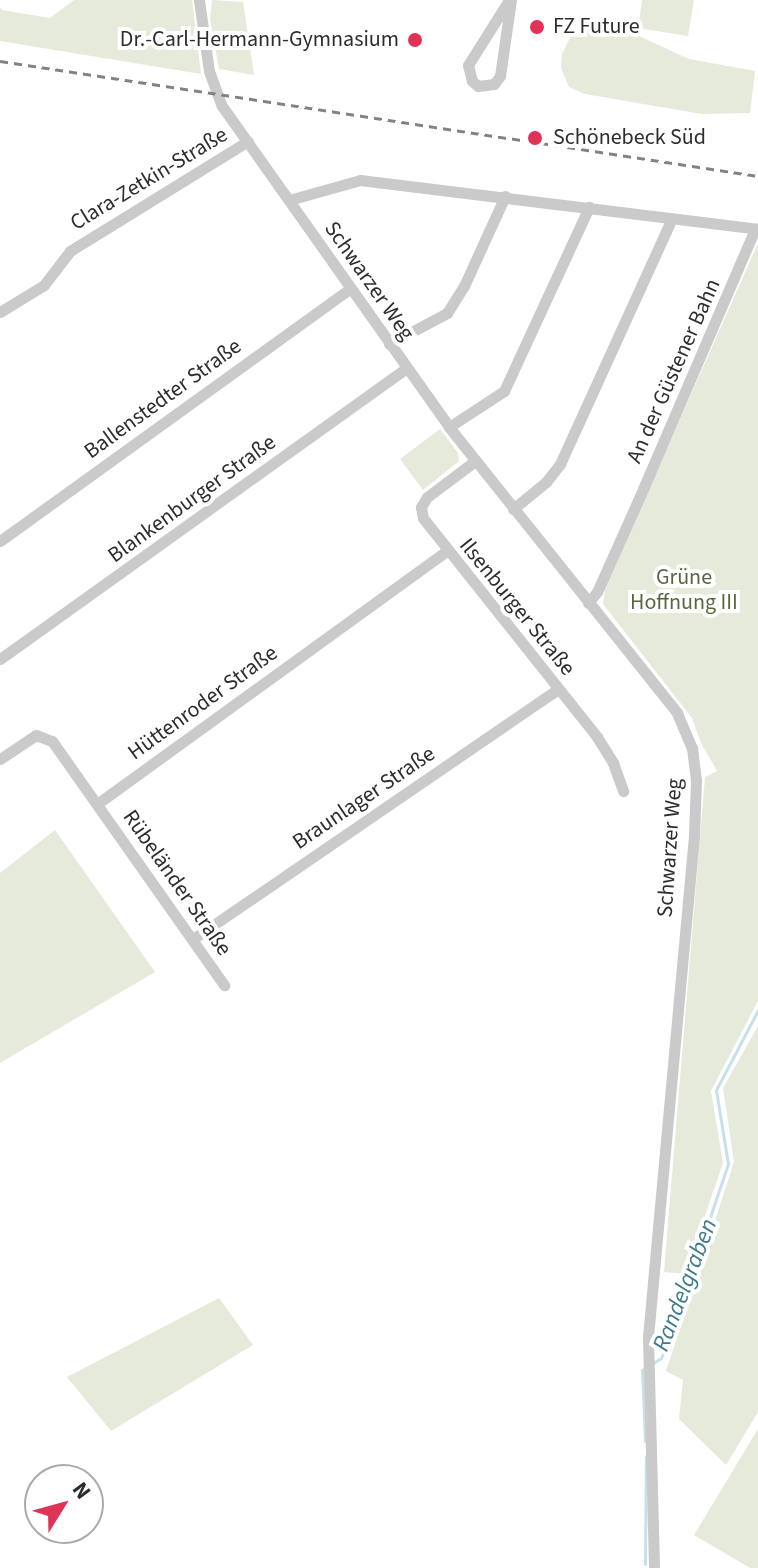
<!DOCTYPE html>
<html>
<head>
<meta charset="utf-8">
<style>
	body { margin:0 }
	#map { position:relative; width:758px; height:1568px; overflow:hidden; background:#fff; font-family:"Source Sans 3",sans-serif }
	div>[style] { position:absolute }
	.green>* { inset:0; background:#e5eadb }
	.stream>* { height:3px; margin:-1.5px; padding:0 1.5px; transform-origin:1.5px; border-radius:1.5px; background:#c7e1ea }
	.street>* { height:11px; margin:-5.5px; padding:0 5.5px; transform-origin:5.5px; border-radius:5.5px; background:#cacaca }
	.rail>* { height:3px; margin-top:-1.5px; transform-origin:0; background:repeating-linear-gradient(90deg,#828282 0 8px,transparent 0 14px) }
	.dots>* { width:22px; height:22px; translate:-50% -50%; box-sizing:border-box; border:4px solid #fff; border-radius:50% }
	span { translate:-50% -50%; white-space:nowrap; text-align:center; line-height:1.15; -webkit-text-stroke:8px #fff; paint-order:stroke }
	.poi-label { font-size:22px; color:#2d2d2d }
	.left { translate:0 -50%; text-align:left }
	.right { translate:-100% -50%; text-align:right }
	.street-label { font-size:22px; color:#2d2d2d }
	.park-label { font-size:22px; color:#56673c }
	.water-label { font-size:24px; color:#3e798c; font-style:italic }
	.north { position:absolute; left:24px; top:1464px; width:80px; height:80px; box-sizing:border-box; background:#fff; border:2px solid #ababab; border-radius:50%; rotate:53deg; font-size:22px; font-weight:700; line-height:32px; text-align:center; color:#2d2d2d }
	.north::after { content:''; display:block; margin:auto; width:28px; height:36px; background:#df3458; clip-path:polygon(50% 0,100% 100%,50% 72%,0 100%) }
</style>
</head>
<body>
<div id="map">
	<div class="green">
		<i style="clip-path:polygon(74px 0,192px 0,201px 74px,0 41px,0 7px,2px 10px,50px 18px)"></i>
		<i style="clip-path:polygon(212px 0,243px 2px,254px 75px,219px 69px,210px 19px)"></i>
		<i style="clip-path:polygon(642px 0,694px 0,688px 36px,638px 28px)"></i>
		<i style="clip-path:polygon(587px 26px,639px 36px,689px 59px,755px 71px,750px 113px,702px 114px,585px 94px,569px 87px,561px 68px,562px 54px,571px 36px)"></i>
		<i style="clip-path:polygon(758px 243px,758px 1001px,711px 1091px,723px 1163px,685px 1274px,664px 1272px,705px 777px,717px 771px,701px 743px,692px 718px,603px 604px,605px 589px)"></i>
		<i style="clip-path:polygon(440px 429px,458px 453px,459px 461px,423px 490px,400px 459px)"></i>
		<i style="clip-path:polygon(55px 830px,155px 972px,0 1063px,0 873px)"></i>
		<i style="clip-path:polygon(758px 1026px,758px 1412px,726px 1465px,679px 1419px,683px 1380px,666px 1371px,734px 1162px,723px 1088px)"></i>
		<i style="clip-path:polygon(219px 1298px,253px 1345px,111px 1431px,67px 1377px)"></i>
		<i style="clip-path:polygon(758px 1429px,758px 1568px,750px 1568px,694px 1535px)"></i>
	</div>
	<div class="stream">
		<i style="left:653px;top:1363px;width:9px;rotate:-32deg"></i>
		<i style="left:661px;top:1358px;width:12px;rotate:-66deg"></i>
		<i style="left:666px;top:1347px;width:193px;rotate:-71.3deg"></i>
		<i style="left:728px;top:1164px;width:75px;rotate:-99.2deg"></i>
		<i style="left:716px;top:1090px;width:90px;rotate:-62.3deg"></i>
		<i style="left:645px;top:1441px;width:71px;rotate:-92.4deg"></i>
		<i style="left:642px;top:1370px;width:6px;rotate:-31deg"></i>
		<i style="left:645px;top:1564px;width:108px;rotate:-89.5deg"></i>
	</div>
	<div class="street">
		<i style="left:199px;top:0;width:72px;rotate:82deg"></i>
		<i style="left:209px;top:71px;width:37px;rotate:70deg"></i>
		<i style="left:222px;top:106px;width:393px;rotate:54.7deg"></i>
		<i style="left:449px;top:427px;width:366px;rotate:51.4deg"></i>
		<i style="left:677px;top:713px;width:38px;rotate:67deg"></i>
		<i style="left:692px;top:748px;width:33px;rotate:83deg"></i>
		<i style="left:696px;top:781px;width:55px;rotate:92.1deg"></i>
		<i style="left:694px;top:836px;width:503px;rotate:95.25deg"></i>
		<i style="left:648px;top:1337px;width:231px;rotate:88.5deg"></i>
		<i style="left:509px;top:0;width:77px;rotate:122.2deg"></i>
		<i style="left:468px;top:65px;width:16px;rotate:76deg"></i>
		<i style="left:472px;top:81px;width:8px;rotate:40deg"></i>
		<i style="left:478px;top:86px;width:16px;rotate:-7deg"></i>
		<i style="left:494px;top:84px;width:10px;rotate:-53deg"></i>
		<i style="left:500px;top:76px;width:77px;rotate:-81.8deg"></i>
		<i style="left:289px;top:200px;width:74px;rotate:-15.7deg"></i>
		<i style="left:360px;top:180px;width:401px;rotate:7deg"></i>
		<i style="left:0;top:312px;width:52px;rotate:-31.5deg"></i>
		<i style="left:44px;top:285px;width:43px;rotate:-52.6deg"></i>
		<i style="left:70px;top:251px;width:209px;rotate:-31.7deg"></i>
		<i style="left:389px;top:344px;width:66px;rotate:-28.1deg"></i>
		<i style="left:447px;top:313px;width:32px;rotate:-58deg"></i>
		<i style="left:464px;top:286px;width:99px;rotate:-65.5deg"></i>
		<i style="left:449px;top:427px;width:66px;rotate:-33.2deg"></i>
		<i style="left:504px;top:391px;width:203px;rotate:-65.2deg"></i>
		<i style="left:475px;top:461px;width:60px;rotate:143.1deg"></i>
		<i style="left:427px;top:497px;width:12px;rotate:121deg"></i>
		<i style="left:421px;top:507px;width:11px;rotate:80deg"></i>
		<i style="left:423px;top:518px;width:280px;rotate:51.5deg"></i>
		<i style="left:597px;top:737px;width:31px;rotate:58deg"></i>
		<i style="left:613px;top:763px;width:30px;rotate:70deg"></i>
		<i style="left:513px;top:509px;width:43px;rotate:-39.3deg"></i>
		<i style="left:546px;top:482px;width:23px;rotate:-52deg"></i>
		<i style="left:560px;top:464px;width:270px;rotate:-65.5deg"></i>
		<i style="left:0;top:541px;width:431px;rotate:-35.8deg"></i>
		<i style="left:588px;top:603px;width:14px;rotate:-51deg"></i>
		<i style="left:597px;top:592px;width:113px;rotate:-65.9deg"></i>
		<i style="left:643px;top:489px;width:283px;rotate:-66.7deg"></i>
		<i style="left:0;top:659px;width:500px;rotate:-35.6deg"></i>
		<i style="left:0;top:759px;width:43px;rotate:-33.7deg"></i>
		<i style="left:36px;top:735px;width:17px;rotate:21deg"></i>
		<i style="left:52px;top:741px;width:299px;rotate:54.8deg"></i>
		<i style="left:97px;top:804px;width:431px;rotate:-35.9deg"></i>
		<i style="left:193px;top:939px;width:441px;rotate:-34.4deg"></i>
	</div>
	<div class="rail">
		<i style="left:0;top:61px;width:767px;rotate:8.63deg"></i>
	</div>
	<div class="dots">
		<i style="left:537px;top:27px;background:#df3458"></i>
		<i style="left:415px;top:40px;background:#df3458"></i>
		<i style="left:535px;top:138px;background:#df3458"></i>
	</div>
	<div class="poi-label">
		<span class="left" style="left:553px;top:27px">FZ Future</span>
		<span class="right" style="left:399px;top:40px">Dr.-Carl-Hermann-Gymnasium</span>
		<span class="left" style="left:553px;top:138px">Schönebeck Süd</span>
	</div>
	<div class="street-label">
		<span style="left:149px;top:179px;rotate:-31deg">Clara-Zetkin-Straße</span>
		<span style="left:369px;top:281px;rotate:55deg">Schwarzer Weg</span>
		<span style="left:674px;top:371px;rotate:-66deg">An der Güstener Bahn</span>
		<span style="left:163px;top:399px;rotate:-36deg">Ballenstedter Straße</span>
		<span style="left:192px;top:499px;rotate:-36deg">Blankenburger Straße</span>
		<span style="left:517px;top:607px;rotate:51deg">Ilsenburger Straße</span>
		<span style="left:203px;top:703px;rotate:-36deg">Hüttenroder Straße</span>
		<span style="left:364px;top:798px;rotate:-34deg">Braunlager Straße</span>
		<span style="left:670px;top:848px;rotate:-86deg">Schwarzer Weg</span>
		<span style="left:177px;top:883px;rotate:55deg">Rübeländer Straße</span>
	</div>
	<div class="park-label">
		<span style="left:684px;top:590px">Grüne<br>Hoffnung III</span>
	</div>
	<div class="water-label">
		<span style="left:685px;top:1285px;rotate:-69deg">Randelgraben</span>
	</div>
	<div class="north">N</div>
</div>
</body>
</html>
